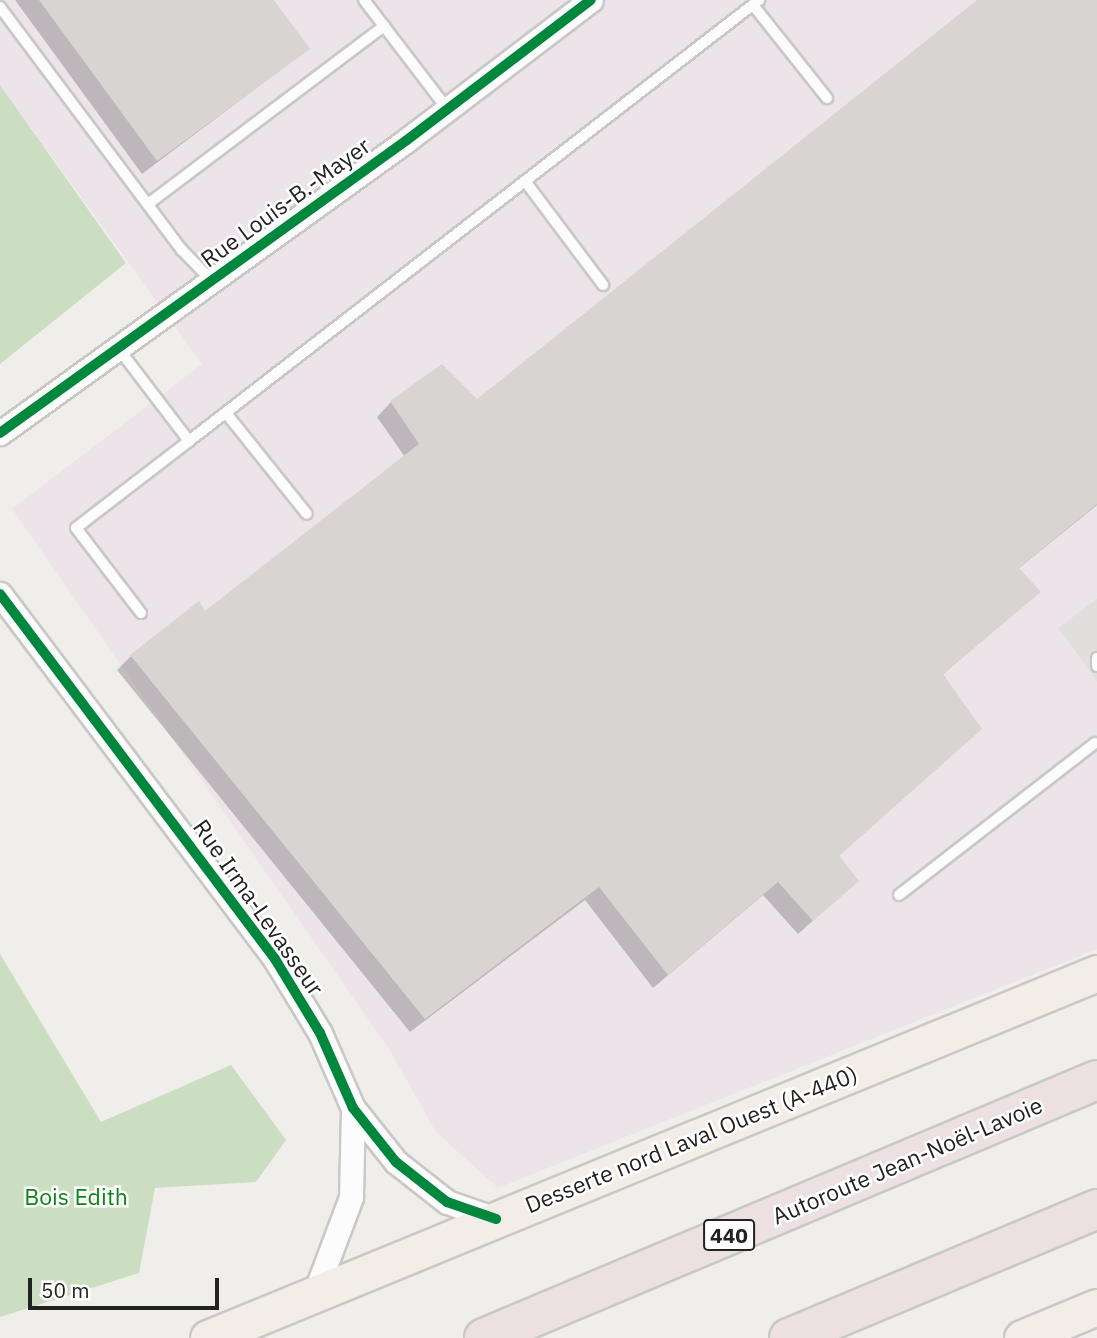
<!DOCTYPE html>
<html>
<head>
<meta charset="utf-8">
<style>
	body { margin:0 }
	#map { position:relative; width:1097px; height:1338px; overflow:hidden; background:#f0eeeb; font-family:"IBM Plex Sans",sans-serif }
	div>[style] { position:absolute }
	.industrial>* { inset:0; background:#ede4e9 }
	.forest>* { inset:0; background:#cbdec1 }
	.parking>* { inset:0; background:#e0dfde }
	.shadow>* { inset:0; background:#0003 }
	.building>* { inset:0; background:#d7d4d2 }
	.roads { filter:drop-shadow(2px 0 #c9c8c7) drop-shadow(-2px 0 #c9c8c7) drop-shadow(0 2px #c9c8c7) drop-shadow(0 -2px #c9c8c7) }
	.service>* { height:10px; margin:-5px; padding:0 5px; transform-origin:5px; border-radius:5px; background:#fdfcfc }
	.minor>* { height:23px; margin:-11.5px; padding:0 11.5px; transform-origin:11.5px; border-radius:11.5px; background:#fdfcfc }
	.primary>* { height:35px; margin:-17.5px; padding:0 17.5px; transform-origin:17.5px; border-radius:17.5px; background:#f3ede7 }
	.motorway>* { height:38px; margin:-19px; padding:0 19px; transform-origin:19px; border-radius:19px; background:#ece0e2 }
	.cycleway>* { height:10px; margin:-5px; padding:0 5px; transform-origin:5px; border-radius:5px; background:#00873e }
	span { translate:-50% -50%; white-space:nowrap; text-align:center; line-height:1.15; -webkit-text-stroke:5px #fff; paint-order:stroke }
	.shield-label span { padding:2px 5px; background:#fff; border:2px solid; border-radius:5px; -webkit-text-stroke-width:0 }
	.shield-label { font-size:21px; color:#222; font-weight:700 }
	.street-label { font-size:23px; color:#222 }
	.park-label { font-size:23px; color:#0c8416 }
	.scale { position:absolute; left:28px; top:1278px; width:191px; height:32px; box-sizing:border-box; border:4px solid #222; border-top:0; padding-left:9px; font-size:21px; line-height:24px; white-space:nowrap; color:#222; -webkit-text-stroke:5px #fff; paint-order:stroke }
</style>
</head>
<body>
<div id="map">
	<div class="industrial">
		<i style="clip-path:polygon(0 0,1097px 0,1097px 949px,498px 1188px,436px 1132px,389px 1049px,12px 509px,202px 364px,0 85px)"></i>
	</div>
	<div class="forest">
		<i style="clip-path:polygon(0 85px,126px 263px,0 364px)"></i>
		<i style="clip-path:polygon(0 954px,101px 1122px,231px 1065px,286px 1140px,256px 1182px,155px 1188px,139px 1273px,0 1317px)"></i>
	</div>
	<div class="parking">
		<i style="clip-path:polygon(1097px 599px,1097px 681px,1058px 628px)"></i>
	</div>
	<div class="shadow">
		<i style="clip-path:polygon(15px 0,272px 0,308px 49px,142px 174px)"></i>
		<i style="clip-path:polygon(980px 0,1097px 0,1097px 505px,1018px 569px,1039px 592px,942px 675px,837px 857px,857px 881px,798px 934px,763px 895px,653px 988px,585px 900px,410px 1032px,117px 670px,131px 656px,205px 614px,405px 457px,377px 417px,391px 402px,477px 402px)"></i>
	</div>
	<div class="building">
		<i style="clip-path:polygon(39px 0,274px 0,310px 49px,157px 161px)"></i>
		<i style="clip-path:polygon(977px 0,1097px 0,1097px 504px,1019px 568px,1041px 592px,943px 674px,982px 729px,839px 856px,859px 881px,813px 921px,778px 882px,668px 975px,599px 887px,425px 1019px,130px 655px,199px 601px,205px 611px,419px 444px,390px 401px,442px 364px,477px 399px)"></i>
	</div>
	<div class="roads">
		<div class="service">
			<i style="left:364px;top:0;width:138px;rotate:52.6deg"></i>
			<i style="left:753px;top:5px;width:119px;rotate:51.5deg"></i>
			<i style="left:0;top:7px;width:304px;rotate:53.2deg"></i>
			<i style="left:182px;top:250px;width:43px;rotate:45.9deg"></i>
			<i style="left:525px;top:181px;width:130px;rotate:53.1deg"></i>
			<i style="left:148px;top:204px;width:296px;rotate:-37deg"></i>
			<i style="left:118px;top:348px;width:117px;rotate:52.6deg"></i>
			<i style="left:189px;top:441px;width:721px;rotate:-37.73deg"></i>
			<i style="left:226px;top:413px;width:129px;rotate:51.3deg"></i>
			<i style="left:141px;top:613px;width:107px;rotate:-127.4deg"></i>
			<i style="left:76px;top:528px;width:143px;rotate:-37.6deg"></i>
			<i style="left:1097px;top:658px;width:8px;rotate:90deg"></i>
			<i style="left:899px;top:895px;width:248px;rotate:-37.8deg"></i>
		</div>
		<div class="minor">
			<i style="left:0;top:433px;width:501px;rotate:-35.75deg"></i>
			<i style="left:407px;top:140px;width:231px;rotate:-37.3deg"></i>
			<i style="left:0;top:594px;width:457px;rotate:53deg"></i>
			<i style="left:275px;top:959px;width:87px;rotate:58.7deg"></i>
			<i style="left:320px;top:1033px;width:82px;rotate:66.3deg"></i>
			<i style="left:353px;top:1108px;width:69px;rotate:51.5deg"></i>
			<i style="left:396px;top:1162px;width:65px;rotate:38.1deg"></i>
			<i style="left:447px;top:1202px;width:52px;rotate:19.1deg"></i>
			<i style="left:315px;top:1293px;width:103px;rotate:-69.4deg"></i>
			<i style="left:351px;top:1197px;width:89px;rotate:-88.7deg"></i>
		</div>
		<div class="primary">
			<i style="left:208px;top:1338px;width:961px;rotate:-22.32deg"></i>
			<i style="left:1022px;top:1338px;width:81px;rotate:-22.5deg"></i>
		</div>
		<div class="motorway">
			<i style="left:484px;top:1338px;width:665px;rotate:-22.83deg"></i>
			<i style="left:789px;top:1338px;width:334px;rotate:-22.7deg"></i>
		</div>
	</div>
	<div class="cycleway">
		<i style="left:0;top:433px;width:501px;rotate:-35.75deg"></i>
		<i style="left:407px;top:140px;width:231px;rotate:-37.3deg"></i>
		<i style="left:0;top:594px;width:457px;rotate:53deg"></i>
		<i style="left:275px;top:959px;width:87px;rotate:58.7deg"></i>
		<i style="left:320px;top:1033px;width:82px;rotate:66.3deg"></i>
		<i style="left:353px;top:1108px;width:69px;rotate:51.5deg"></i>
		<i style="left:396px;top:1162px;width:65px;rotate:38.1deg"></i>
		<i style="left:447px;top:1202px;width:52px;rotate:19.1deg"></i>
	</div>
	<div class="shield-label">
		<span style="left:729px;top:1235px">440</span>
	</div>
	<div class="street-label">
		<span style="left:285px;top:202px;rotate:-36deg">Rue Louis-B.-Mayer</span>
		<span style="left:259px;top:907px;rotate:55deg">Rue Irma-Levasseur</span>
		<span style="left:691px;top:1139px;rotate:-22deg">Desserte nord Laval Ouest (A-440)</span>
		<span style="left:907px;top:1160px;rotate:-23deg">Autoroute Jean-Noël-Lavoie</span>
	</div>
	<div class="park-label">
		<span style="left:76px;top:1196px">Bois Edith</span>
	</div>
	<div class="scale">50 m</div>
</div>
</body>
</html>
